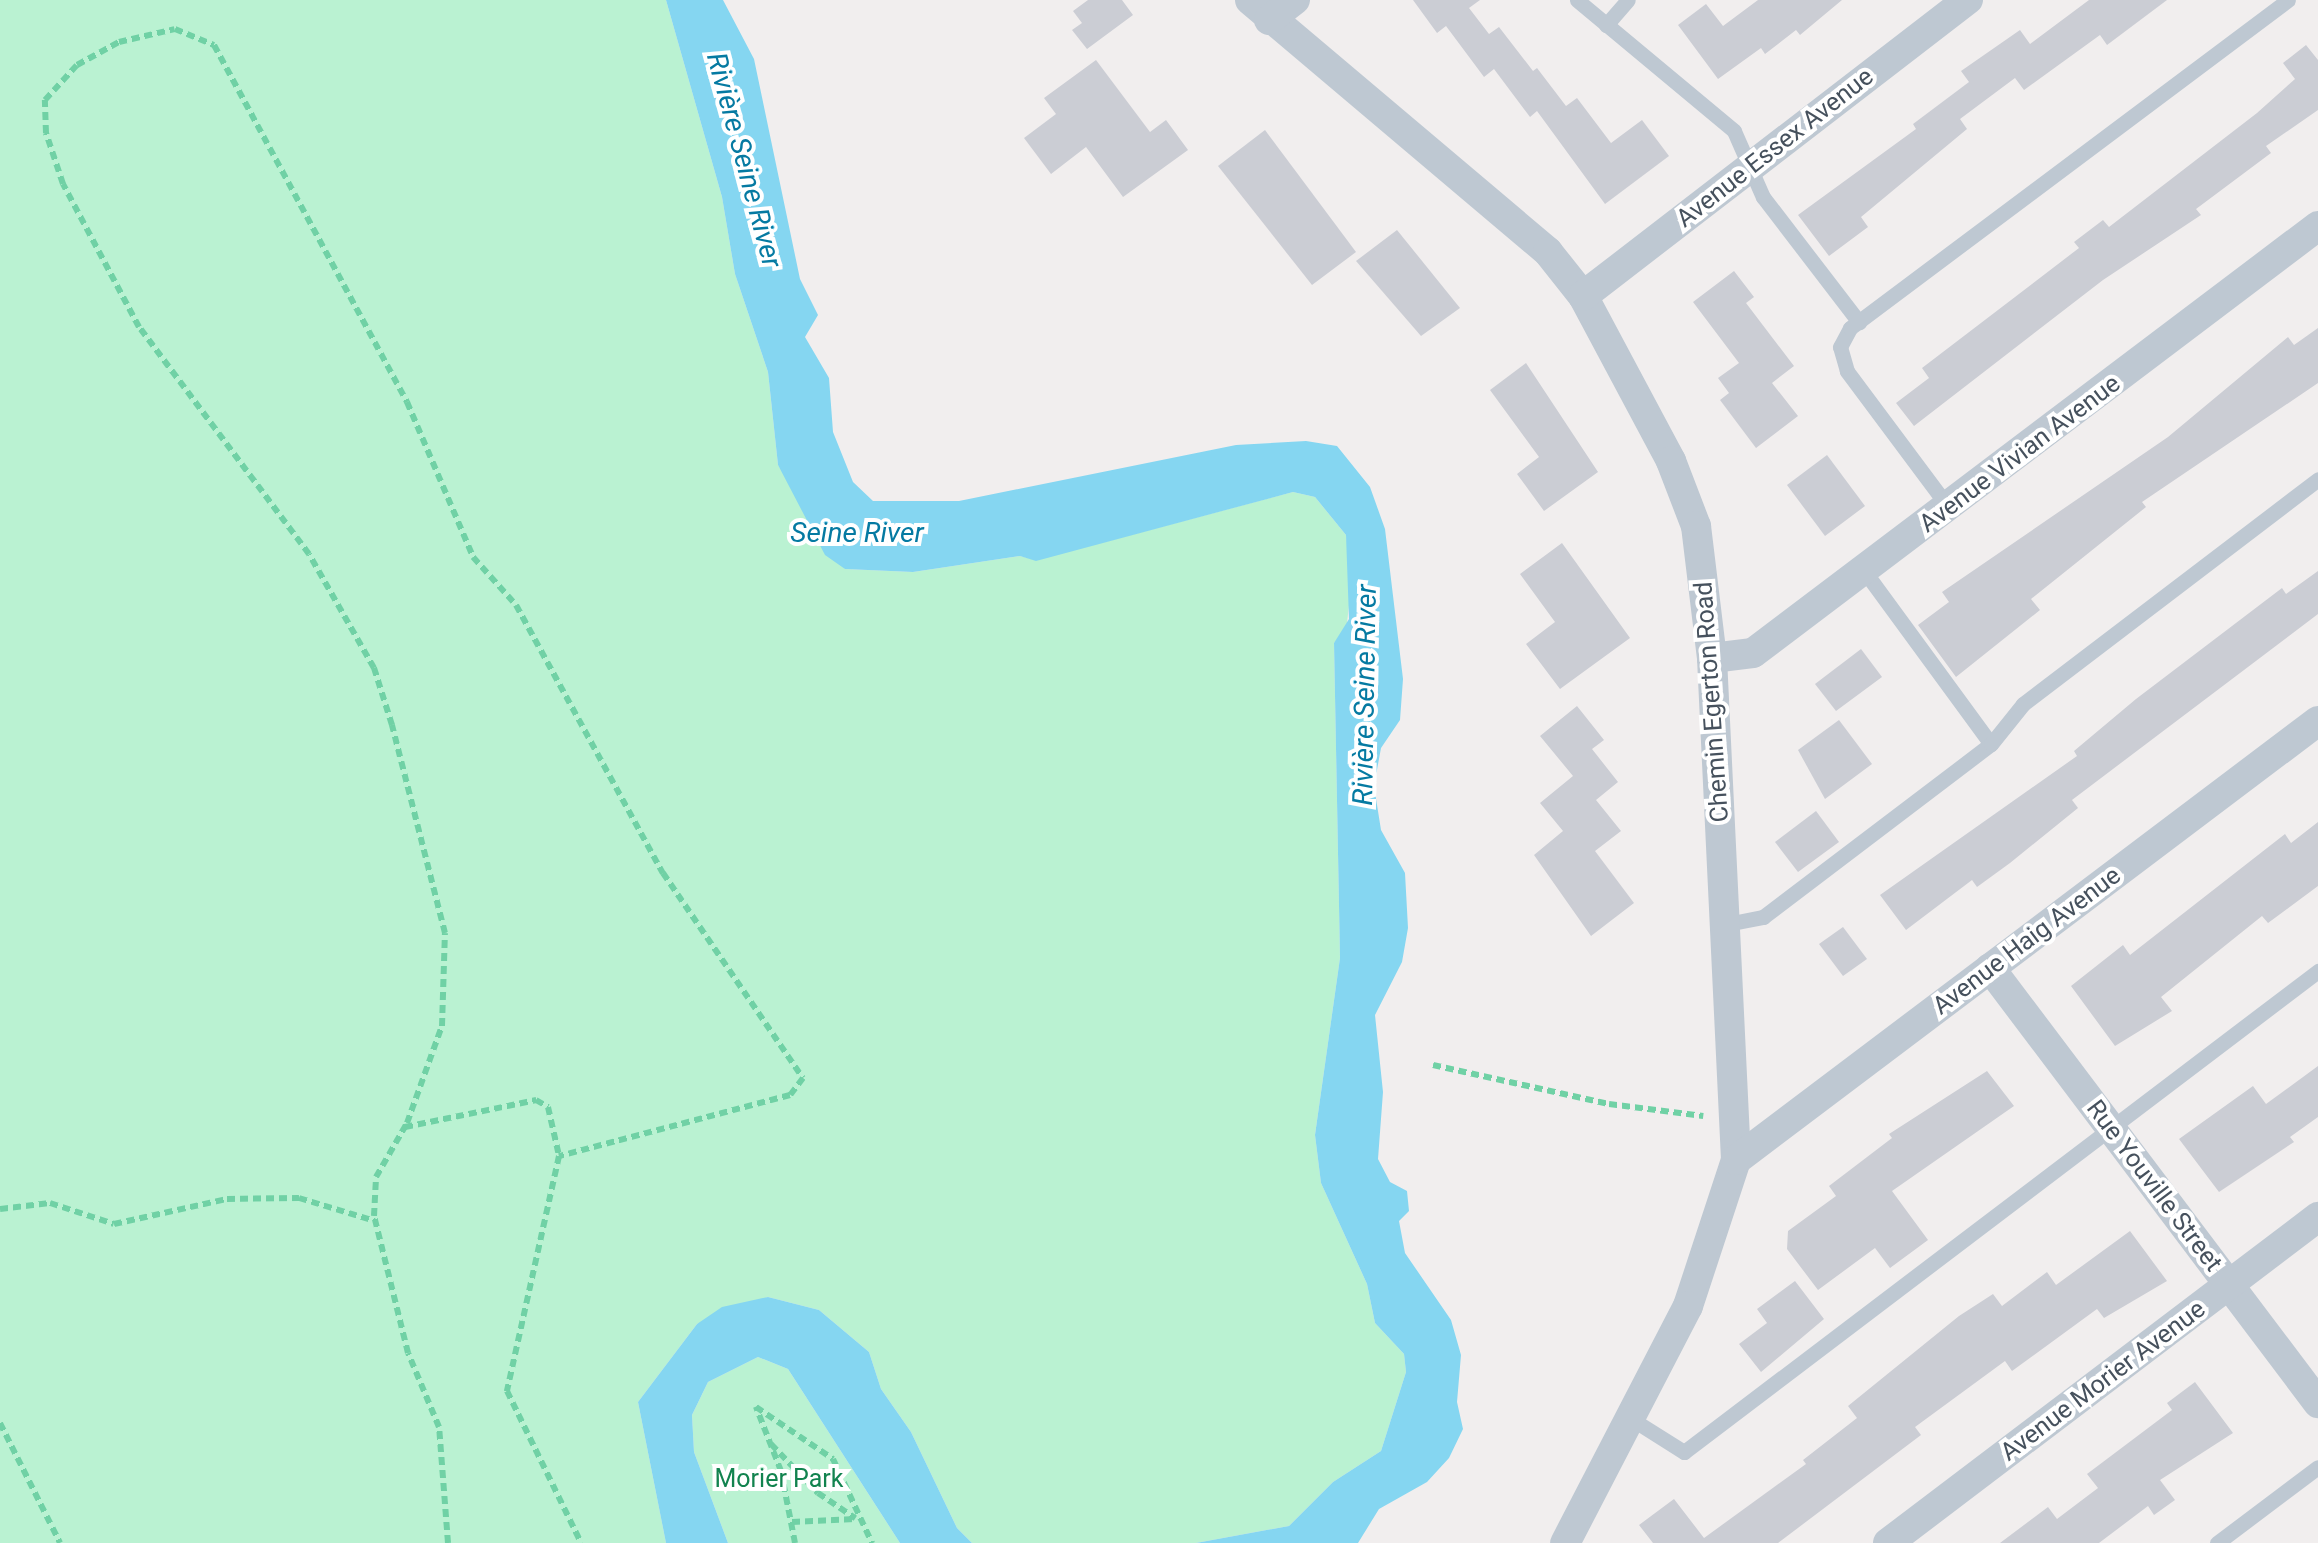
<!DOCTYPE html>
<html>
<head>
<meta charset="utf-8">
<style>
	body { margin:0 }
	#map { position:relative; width:2318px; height:1543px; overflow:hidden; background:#f1eeee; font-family:Roboto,sans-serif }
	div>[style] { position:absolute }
	.green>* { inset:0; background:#baf2d2 }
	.water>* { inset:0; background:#85d6f1 }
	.building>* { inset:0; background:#cbcdd4 }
	.path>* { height:6px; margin-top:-3px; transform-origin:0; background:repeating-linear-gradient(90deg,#70d1a5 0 8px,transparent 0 13px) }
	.lane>* { height:15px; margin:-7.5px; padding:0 7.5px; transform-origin:7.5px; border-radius:7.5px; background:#bec8d2 }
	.street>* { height:30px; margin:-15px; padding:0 15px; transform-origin:15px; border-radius:15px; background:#bec8d2 }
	span { translate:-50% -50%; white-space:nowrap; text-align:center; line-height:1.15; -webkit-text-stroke:8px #fff; paint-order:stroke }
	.street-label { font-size:25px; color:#46515d }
	.park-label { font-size:25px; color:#12834f }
	.water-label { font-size:28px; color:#057aa2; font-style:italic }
</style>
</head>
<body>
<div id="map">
	<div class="green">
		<i style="clip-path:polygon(0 0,666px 0,722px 197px,735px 274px,768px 372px,778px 465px,845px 569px,913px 572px,1020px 556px,1036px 560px,1293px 492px,1315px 497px,1346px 535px,1352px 578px,1346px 632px,1334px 643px,1340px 958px,1315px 1135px,1321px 1183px,1367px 1284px,1375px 1323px,1404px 1354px,1406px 1372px,1381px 1451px,1333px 1482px,1289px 1526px,1196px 1543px,972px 1543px,957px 1528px,911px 1432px,881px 1389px,869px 1352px,819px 1310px,768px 1297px,697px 1324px,638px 1402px,666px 1543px,0 1543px)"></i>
		<i style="clip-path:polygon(758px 1357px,788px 1369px,900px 1543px,728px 1543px,694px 1452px,692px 1415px,708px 1382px)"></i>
	</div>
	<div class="water">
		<i style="clip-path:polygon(666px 0,723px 0,754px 59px,800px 279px,818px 315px,805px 337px,829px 378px,833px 432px,853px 482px,873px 501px,959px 501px,1236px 445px,1306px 441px,1337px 446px,1370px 487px,1385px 529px,1403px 679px,1400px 720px,1381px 748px,1374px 786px,1381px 830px,1405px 873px,1408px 928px,1402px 962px,1375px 1015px,1383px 1092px,1378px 1159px,1390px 1182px,1407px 1191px,1409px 1211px,1399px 1221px,1405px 1253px,1451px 1320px,1461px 1355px,1457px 1402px,1463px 1429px,1449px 1458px,1427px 1482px,1379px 1509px,1358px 1543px,1196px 1543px,1289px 1526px,1333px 1482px,1381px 1451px,1406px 1372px,1404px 1354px,1375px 1323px,1367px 1284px,1321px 1183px,1315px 1135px,1340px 958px,1334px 643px,1349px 619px,1346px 535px,1315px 497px,1293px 492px,1036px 561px,1020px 556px,913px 572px,845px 569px,825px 555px,778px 465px,768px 372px,735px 274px,722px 197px)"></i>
		<i style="clip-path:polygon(768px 1297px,819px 1310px,869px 1352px,881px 1389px,911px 1432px,957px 1528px,972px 1543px,900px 1543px,788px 1369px,758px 1357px,708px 1382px,692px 1415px,694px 1452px,728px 1543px,666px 1543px,638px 1402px,697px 1324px,722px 1307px)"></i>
	</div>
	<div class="building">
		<i style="clip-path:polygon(1088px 0,1122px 0,1133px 15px,1087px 49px,1072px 30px,1082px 23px,1073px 11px)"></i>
		<i style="clip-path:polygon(1413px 0,1480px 0,1469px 8px,1489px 34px,1499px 27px,1533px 71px,1537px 68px,1566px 106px,1577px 98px,1611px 143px,1642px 120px,1669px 156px,1605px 204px,1537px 111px,1530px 117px,1494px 69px,1484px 77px,1446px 26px,1437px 33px)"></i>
		<i style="clip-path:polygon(1758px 0,1842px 0,1800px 35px,1796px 30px,1765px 54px,1761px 48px,1718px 79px,1678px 25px,1706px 4px,1723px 26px)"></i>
		<i style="clip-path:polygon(2089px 0,2167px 0,2107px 45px,2100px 35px,2024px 90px,2015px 78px,1960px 119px,1967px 129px,1861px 217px,1868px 227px,1829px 256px,1798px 215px,1916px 129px,1913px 124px,1969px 82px,1961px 71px,2020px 30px,2030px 44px)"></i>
		<i style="clip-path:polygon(2306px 45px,2318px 60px,2318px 110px,2266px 146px,2271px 153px,2196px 209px,2201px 215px,2103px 280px,1914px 426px,1896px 403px,1929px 378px,1922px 368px,2079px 248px,2074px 242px,2103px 220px,2109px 227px,2257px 113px,2295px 79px,2283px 63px)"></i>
		<i style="clip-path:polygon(1096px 60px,1150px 132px,1166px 120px,1188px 150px,1123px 197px,1086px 147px,1051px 174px,1024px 138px,1056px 114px,1044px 98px)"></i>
		<i style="clip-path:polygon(1265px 130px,1356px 252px,1312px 285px,1218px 166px)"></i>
		<i style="clip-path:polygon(1397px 230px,1460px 308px,1421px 336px,1356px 261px)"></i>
		<i style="clip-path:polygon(1734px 271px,1754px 297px,1746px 303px,1794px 366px,1772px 383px,1798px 416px,1756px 448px,1720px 400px,1729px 393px,1718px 378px,1739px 363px,1693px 302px)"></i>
		<i style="clip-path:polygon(2318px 328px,2318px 383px,2142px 502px,2146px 507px,2031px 599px,2040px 610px,1956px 677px,1918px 625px,1949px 602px,1942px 592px,2168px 437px,2288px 337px,2294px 345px)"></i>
		<i style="clip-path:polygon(1526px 363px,1598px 472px,1544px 511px,1517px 474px,1539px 457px,1490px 390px)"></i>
		<i style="clip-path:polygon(1827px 455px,1865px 506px,1825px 536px,1787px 485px)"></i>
		<i style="clip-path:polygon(1562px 543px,1630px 638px,1560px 689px,1526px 644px,1555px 622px,1520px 574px)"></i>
		<i style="clip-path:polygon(2318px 571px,2318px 614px,2072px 800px,2078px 808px,2010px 863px,1977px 887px,1972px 880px,1906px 930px,1880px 895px,2077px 756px,2074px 751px,2136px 699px,2282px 588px,2286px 594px)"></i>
		<i style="clip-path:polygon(1861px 649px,1882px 677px,1836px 711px,1815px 684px)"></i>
		<i style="clip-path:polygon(1577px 706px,1604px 740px,1592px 749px,1618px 782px,1596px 800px,1621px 831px,1595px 851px,1634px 903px,1591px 936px,1534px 855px,1563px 831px,1540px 803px,1573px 776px,1540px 736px)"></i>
		<i style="clip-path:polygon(1839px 720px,1872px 764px,1825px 799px,1798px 750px)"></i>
		<i style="clip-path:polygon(1816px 811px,1839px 842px,1798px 872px,1775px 842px)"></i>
		<i style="clip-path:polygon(2318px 822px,2318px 886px,2268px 923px,2262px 916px,2161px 997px,2172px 1011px,2115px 1046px,2071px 986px,2123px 945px,2130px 955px,2285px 834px,2291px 843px)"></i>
		<i style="clip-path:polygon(1843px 927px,1867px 959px,1843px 976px,1819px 944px)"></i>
		<i style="clip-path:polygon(2318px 1066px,2318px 1117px,2290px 1137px,2294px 1142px,2219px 1192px,2179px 1139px,2253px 1086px,2266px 1104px)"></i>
		<i style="clip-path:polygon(1987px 1071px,2014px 1106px,1892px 1191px,1928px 1240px,1890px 1268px,1875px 1248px,1818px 1290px,1787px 1249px,1788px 1231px,1836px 1196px,1829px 1186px,1892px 1138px,1889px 1134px)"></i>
		<i style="clip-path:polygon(2130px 1231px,2167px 1281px,2104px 1318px,2097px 1309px,2012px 1371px,2005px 1361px,1915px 1427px,1921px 1435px,1778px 1543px,1653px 1543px,1639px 1525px,1674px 1499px,1704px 1538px,1806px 1464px,1803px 1460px,1857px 1418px,1848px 1406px,1959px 1316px,1993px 1294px,2002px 1306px,2047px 1272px,2056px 1285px)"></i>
		<i style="clip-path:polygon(1795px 1281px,1824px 1319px,1761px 1372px,1739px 1344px,1767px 1323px,1757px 1309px)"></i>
		<i style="clip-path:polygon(2195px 1382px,2233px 1433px,2160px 1480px,2175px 1500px,2154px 1515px,2148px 1506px,2099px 1543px,2000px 1543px,2048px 1507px,2057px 1519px,2098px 1488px,2087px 1474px,2172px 1410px,2167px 1403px)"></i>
	</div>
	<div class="path">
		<i style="left:1433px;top:1065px;width:180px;rotate:12.5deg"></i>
		<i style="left:1609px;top:1104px;width:95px;rotate:7.3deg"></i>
		<i style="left:405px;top:1127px;width:134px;rotate:-11.6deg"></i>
		<i style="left:536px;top:1100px;width:14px;rotate:30deg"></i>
		<i style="left:548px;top:1107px;width:50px;rotate:77.3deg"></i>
		<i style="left:0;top:1209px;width:50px;rotate:-6.8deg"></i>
		<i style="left:50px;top:1203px;width:67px;rotate:18.2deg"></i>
		<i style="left:114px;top:1224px;width:116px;rotate:-12.5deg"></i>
		<i style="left:227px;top:1199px;width:72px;rotate:-0.8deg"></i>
		<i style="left:299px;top:1198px;width:79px;rotate:16.8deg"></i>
		<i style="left:0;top:1423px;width:134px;rotate:63.4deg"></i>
		<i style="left:771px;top:1444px;width:68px;rotate:46.2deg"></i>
		<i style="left:818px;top:1493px;width:45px;rotate:34deg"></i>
		<i style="left:792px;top:1522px;width:63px;rotate:-2.7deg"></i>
		<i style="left:448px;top:1543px;width:116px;rotate:-94.4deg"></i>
		<i style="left:439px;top:1427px;width:80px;rotate:-112.7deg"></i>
		<i style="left:408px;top:1353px;width:141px;rotate:-103.9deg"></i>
		<i style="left:374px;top:1216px;width:39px;rotate:-87deg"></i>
		<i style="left:376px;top:1177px;width:62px;rotate:-60.1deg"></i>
		<i style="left:407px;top:1123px;width:103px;rotate:-70.2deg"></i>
		<i style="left:442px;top:1026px;width:93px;rotate:-88.2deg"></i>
		<i style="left:445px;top:933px;width:215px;rotate:-104.3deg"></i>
		<i style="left:392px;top:725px;width:60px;rotate:-107.5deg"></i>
		<i style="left:374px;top:668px;width:131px;rotate:-119.7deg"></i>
		<i style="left:309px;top:554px;width:284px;rotate:-126.8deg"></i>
		<i style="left:139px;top:327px;width:162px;rotate:-118deg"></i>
		<i style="left:63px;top:184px;width:54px;rotate:-108.4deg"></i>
		<i style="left:46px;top:133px;width:33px;rotate:-92deg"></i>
		<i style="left:45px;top:100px;width:47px;rotate:-47.6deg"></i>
		<i style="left:77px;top:65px;width:48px;rotate:-28.7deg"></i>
		<i style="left:119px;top:42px;width:57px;rotate:-13.1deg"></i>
		<i style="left:175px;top:29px;width:42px;rotate:22.3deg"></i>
		<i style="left:214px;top:45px;width:406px;rotate:61.6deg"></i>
		<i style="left:407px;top:402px;width:168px;rotate:66.9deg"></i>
		<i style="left:473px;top:557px;width:64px;rotate:48.1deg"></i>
		<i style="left:516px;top:605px;width:306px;rotate:61.3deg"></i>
		<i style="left:663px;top:873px;width:248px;rotate:55.7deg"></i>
		<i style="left:803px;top:1078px;width:21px;rotate:127deg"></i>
		<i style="left:790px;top:1095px;width:239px;rotate:165.2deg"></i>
		<i style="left:559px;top:1156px;width:241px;rotate:102.5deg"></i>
		<i style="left:507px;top:1391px;width:169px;rotate:64deg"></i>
		<i style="left:795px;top:1543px;width:73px;rotate:-101deg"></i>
		<i style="left:781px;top:1471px;width:69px;rotate:-111.3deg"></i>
		<i style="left:756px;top:1407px;width:93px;rotate:34deg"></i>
		<i style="left:833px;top:1459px;width:93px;rotate:65.1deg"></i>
	</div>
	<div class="lane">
		<i style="left:1577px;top:0;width:204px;rotate:39.8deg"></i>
		<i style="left:1734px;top:131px;width:72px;rotate:66.3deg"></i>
		<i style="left:1763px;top:197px;width:158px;rotate:52.5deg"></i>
		<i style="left:1606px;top:25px;width:33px;rotate:-49deg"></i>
		<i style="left:1949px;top:508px;width:171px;rotate:-126.7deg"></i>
		<i style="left:1847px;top:371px;width:25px;rotate:-106deg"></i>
		<i style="left:1840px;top:347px;width:21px;rotate:-62deg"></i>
		<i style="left:1850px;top:328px;width:547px;rotate:-36.83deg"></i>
		<i style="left:1865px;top:572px;width:213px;rotate:53.8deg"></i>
		<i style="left:1727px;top:924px;width:37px;rotate:-11deg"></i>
		<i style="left:1763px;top:917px;width:286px;rotate:-37.2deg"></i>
		<i style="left:1991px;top:744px;width:51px;rotate:-51.3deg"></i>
		<i style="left:2023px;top:704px;width:371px;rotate:-37.3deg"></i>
		<i style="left:1630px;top:1418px;width:64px;rotate:32.2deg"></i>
		<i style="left:1684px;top:1452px;width:796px;rotate:-37.19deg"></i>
		<i style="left:2217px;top:1543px;width:126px;rotate:-37deg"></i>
	</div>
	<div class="street">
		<i style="left:1250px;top:0;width:390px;rotate:40.2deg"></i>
		<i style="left:1548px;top:252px;width:56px;rotate:51.5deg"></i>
		<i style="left:1583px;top:296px;width:187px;rotate:61.9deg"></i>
		<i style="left:1671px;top:461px;width:70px;rotate:69deg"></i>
		<i style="left:1696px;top:526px;width:133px;rotate:83.1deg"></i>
		<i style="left:1712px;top:658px;width:503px;rotate:87.26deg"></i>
		<i style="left:1736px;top:1160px;width:154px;rotate:108.2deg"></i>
		<i style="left:1688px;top:1306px;width:267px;rotate:117.4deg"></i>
		<i style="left:1269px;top:20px;width:33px;rotate:-38deg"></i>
		<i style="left:1583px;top:296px;width:486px;rotate:-37.6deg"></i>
		<i style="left:1712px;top:658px;width:41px;rotate:-7deg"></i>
		<i style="left:1753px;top:653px;width:708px;rotate:-37.08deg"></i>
		<i style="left:1990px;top:968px;width:545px;rotate:52.98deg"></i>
		<i style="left:1736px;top:1160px;width:729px;rotate:-37.03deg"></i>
		<i style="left:1888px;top:1543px;width:540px;rotate:-37.17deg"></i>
	</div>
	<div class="street-label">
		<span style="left:1775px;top:148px;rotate:-38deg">Avenue Essex Avenue</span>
		<span style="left:2020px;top:454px;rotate:-37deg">Avenue Vivian Avenue</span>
		<span style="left:1712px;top:702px;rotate:-94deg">Chemin Egerton Road</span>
		<span style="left:2027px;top:941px;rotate:-37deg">Avenue Haig Avenue</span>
		<span style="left:2154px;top:1186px;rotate:53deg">Rue Youville Street</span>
		<span style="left:2103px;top:1381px;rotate:-37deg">Avenue Morier Avenue</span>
	</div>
	<div class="park-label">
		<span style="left:779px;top:1479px">Morier Park</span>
	</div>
	<div class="water-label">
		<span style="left:744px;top:160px;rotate:75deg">Rivière Seine River</span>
		<span style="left:857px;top:533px">Seine River</span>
		<span style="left:1365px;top:695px;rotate:-89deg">Rivière Seine River</span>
	</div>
</div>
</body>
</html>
